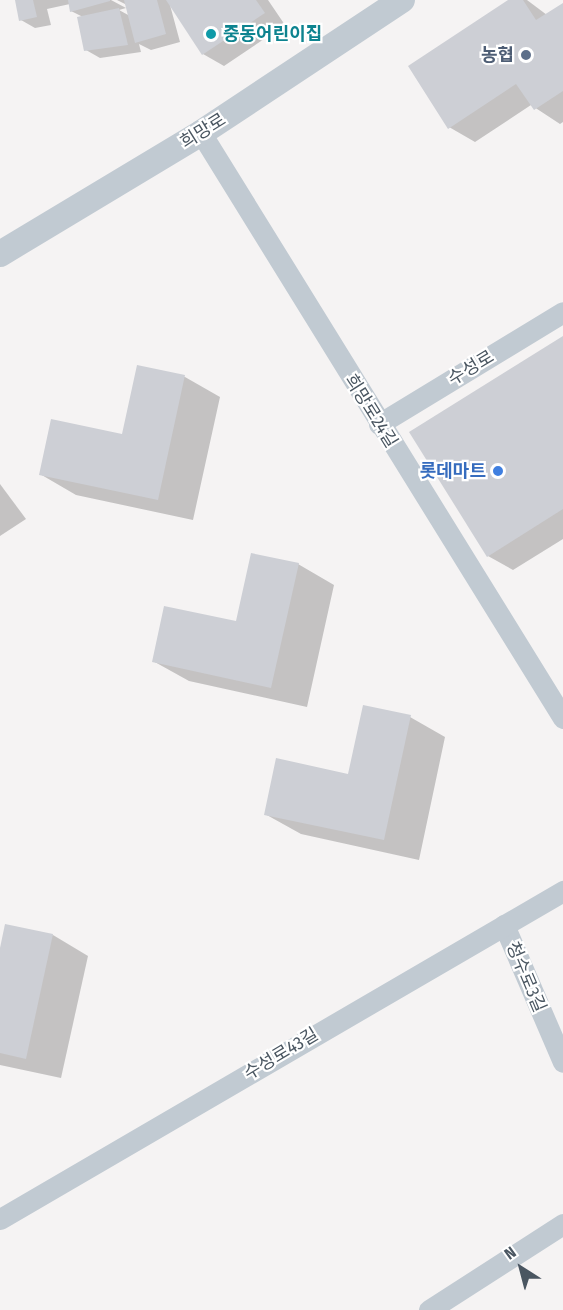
<!DOCTYPE html>
<html>
<head>
<meta charset="utf-8">
<style>
	body { margin:0 }
	#map { position:relative; width:563px; height:1310px; overflow:hidden; background:#f5f3f3; font-family:"Fira Sans Condensed","Noto Sans KR",sans-serif }
	div>[style] { position:absolute }
	.shadow>* { inset:0; background:#0003 }
	.building>* { inset:0; background:#cdcfd5 }
	.minor>* { height:21px; margin:-10.5px; padding:0 10.5px; transform-origin:10.5px; border-radius:10.5px; background:#c1cad2 }
	.tertiary>* { height:26px; margin:-13px; padding:0 13px; transform-origin:13px; border-radius:13px; background:#c1cad2 }
	.dots>* { width:16px; height:16px; translate:-50% -50%; box-sizing:border-box; border:3px solid #fff; border-radius:50% }
	span { translate:-50% -50%; white-space:nowrap; text-align:center; line-height:1.15; -webkit-text-stroke:4.5px #fff; paint-order:stroke }
	.culture-label { font-size:18px; color:#0d838f; font-weight:700 }
	.left { translate:0 -50%; text-align:left }
	.service-label { font-size:18px; color:#4e5e75; font-weight:700 }
	.right { translate:-100% -50%; text-align:right }
	.street-label { font-size:18px; color:#4a5661 }
	.shop-label { font-size:18px; color:#366cbe; font-weight:700 }
	.north { position:absolute; left:491px; top:1238px; width:60px; height:60px; -webkit-text-stroke:4px #fff; paint-order:stroke; rotate:324deg; font-size:16px; font-weight:700; line-height:24px; text-align:center; color:#4a5661 }
	.north::after { content:''; display:block; margin:auto; width:21px; height:27px; background:#4a5661; clip-path:polygon(50% 0,100% 100%,50% 72%,0 100%) }
</style>
</head>
<body>
<div id="map">
	<div class="shadow">
		<i style="clip-path:polygon(16px 0,111px 0,126px 8px,119px 10px,130px 16px,127px 5px,117px 0,268px 0,285px 25px,224px 66px,203px 54px,170px 5px,180px 42px,151px 50px,139px 44px,141px 52px,100px 58px,86px 50px,83px 17px,71px 11px,70px 4px,47px 9px,51px 25px,35px 28px,21px 20px)"></i>
		<i style="clip-path:polygon(511px 0,527px 0,547px 15px,563px 5px,563px 122px,560px 124px,531px 105px,475px 142px,449px 127px)"></i>
		<i style="clip-path:polygon(563px 338px,563px 539px,513px 570px,488px 556px)"></i>
		<i style="clip-path:polygon(139px 367px,185px 377px,220px 397px,193px 520px,76px 495px,40px 474px,123px 436px)"></i>
		<i style="clip-path:polygon(0 484px,26px 519px,0 536px)"></i>
		<i style="clip-path:polygon(298px 564px,334px 585px,307px 707px,189px 681px,153px 661px,237px 623px)"></i>
		<i style="clip-path:polygon(410px 717px,445px 737px,419px 860px,301px 834px,265px 814px,349px 776px)"></i>
		<i style="clip-path:polygon(53px 935px,88px 956px,61px 1078px,0 1065px,0 955px)"></i>
	</div>
	<div class="building">
		<i style="clip-path:polygon(15px 0,33px 0,37px 17px,19px 21px)"></i>
		<i style="clip-path:polygon(68px 0,110px 0,110px 1px,70px 12px)"></i>
		<i style="clip-path:polygon(124px 0,157px 0,166px 34px,135px 43px)"></i>
		<i style="clip-path:polygon(166px 0,256px 0,265px 13px,202px 55px)"></i>
		<i style="clip-path:polygon(508px 0,523px 0,536px 20px,563px 3px,563px 91px,534px 110px,516px 84px,448px 129px,408px 66px)"></i>
		<i style="clip-path:polygon(119px 8px,128px 45px,84px 51px,77px 17px)"></i>
		<i style="clip-path:polygon(563px 336px,563px 509px,487px 557px,409px 432px)"></i>
		<i style="clip-path:polygon(137px 365px,185px 375px,158px 500px,39px 475px,51px 419px,122px 434px)"></i>
		<i style="clip-path:polygon(251px 553px,299px 563px,271px 688px,152px 662px,164px 606px,236px 621px)"></i>
		<i style="clip-path:polygon(363px 705px,411px 715px,384px 840px,264px 815px,276px 758px,348px 774px)"></i>
		<i style="clip-path:polygon(5px 924px,53px 934px,26px 1059px,0 1053px,0 948px)"></i>
	</div>
	<div class="minor">
		<i style="left:201px;top:133px;width:688px;rotate:58.25deg"></i>
		<i style="left:379px;top:424px;width:215px;rotate:-31.3deg"></i>
		<i style="left:504px;top:925px;width:149px;rotate:66.7deg"></i>
		<i style="left:0;top:1219px;width:652px;rotate:-30.22deg"></i>
		<i style="left:429px;top:1310px;width:159px;rotate:-32.7deg"></i>
	</div>
	<div class="tertiary">
		<i style="left:0;top:254px;width:235px;rotate:-31deg"></i>
		<i style="left:201px;top:133px;width:241px;rotate:-33.5deg"></i>
	</div>
	<div class="dots">
		<i style="left:211px;top:34px;background:#0f9aa8"></i>
		<i style="left:526px;top:55px;background:#5c6f8a"></i>
		<i style="left:498px;top:471px;background:#3f7fe0"></i>
	</div>
	<div class="culture-label">
		<span class="left" style="left:223px;top:34px">중동어린이집</span>
	</div>
	<div class="service-label">
		<span class="right" style="left:514px;top:55px">농협</span>
	</div>
	<div class="street-label">
		<span style="left:203px;top:131px;rotate:-32deg">희망로</span>
		<span style="left:471px;top:368px;rotate:-31deg">수성로</span>
		<span style="left:371px;top:411px;rotate:58deg">희망로24길</span>
		<span style="left:526px;top:977px;rotate:67deg">청수로3길</span>
		<span style="left:281px;top:1054px;rotate:-31deg">수성로43길</span>
	</div>
	<div class="shop-label">
		<span class="right" style="left:486px;top:471px">롯데마트</span>
	</div>
	<div class="north">N</div>
</div>
</body>
</html>
